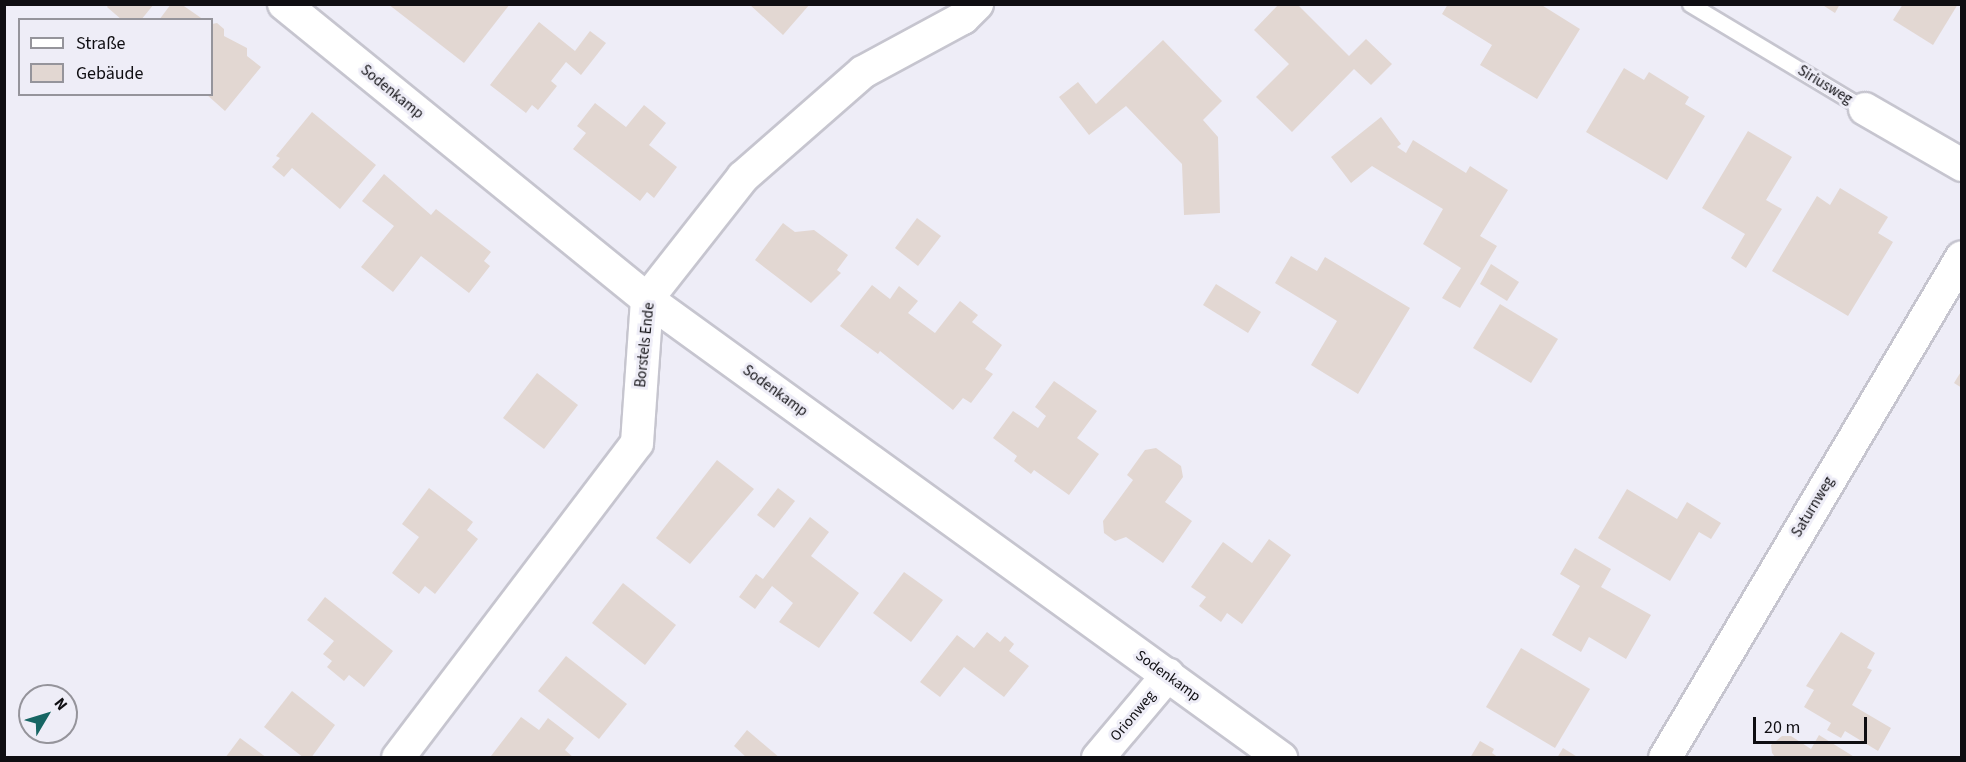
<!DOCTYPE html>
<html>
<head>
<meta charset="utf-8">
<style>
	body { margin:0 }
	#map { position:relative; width:1966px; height:762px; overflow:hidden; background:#eeedf7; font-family:"Source Sans 3",sans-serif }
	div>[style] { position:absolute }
	.building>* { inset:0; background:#e2d7d2 }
	.roads { filter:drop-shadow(2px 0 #c6c5cf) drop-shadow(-2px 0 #c6c5cf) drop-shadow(0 2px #c6c5cf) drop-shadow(0 -2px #c6c5cf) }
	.service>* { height:15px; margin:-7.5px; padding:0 7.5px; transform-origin:7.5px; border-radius:7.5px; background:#fff }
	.minor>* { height:32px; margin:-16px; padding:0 16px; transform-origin:16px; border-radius:16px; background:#fff }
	span { translate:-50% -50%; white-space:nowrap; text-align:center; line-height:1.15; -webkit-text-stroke:6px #eeedf7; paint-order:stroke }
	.street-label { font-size:15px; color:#0f0e12 }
	.frame { position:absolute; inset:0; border:6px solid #0f0e12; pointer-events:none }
	.legend { position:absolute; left:18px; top:18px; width:195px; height:78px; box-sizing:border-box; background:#eeedf7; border:2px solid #95949b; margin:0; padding:8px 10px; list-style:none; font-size:18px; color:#0f0e12 }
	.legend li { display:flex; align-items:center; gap:12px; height:30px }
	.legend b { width:30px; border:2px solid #95949b }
	.north { position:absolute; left:18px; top:684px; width:60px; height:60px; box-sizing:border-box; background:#eeedf7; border:2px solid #95949b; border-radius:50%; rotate:52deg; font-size:16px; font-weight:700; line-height:24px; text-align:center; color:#0f0e12 }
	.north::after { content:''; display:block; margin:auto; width:21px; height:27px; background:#166563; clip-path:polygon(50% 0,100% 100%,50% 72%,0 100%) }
	.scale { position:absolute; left:1753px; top:717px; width:114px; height:27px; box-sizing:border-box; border:3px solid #0f0e12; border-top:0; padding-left:8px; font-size:18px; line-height:21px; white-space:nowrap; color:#0f0e12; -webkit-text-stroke:4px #eeedf7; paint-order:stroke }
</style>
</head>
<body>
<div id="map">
	<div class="building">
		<i style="clip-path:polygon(109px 4px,154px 4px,141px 20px,122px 20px,107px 7px)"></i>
		<i style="clip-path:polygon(171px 4px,181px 4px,204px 20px,159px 20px)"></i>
		<i style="clip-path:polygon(388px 4px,510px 4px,464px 63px)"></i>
		<i style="clip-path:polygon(749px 4px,810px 4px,783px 35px)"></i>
		<i style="clip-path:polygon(1279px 4px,1297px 4px,1349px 56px,1366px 39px,1392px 64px,1371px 85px,1354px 69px,1292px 132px,1256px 97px,1289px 64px,1254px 30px)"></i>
		<i style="clip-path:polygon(1448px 4px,1540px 4px,1580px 29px,1537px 99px,1480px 65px,1492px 45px,1442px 14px)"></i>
		<i style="clip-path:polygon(1821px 4px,1840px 4px,1835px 13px)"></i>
		<i style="clip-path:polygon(1903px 4px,1958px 4px,1933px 45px,1893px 20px)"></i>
		<i style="clip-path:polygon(539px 22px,575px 51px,590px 31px,606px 43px,581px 75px,566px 62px,551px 81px,557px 86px,538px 110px,532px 105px,526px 113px,490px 85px)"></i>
		<i style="clip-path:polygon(217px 23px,224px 29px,224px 36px,247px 48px,247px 56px,261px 67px,225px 111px,206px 94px,212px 94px,212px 24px)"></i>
		<i style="clip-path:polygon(1163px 40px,1222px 101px,1203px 120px,1218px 137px,1220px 213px,1184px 215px,1182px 164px,1126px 106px,1089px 135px,1059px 97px,1078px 82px,1096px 104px)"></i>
		<i style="clip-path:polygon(1624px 68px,1644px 80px,1649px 72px,1689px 97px,1685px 104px,1705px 116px,1667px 180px,1586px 132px)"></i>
		<i style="clip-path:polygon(595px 103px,626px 127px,644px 105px,666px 123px,649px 145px,677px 167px,654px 198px,647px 192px,640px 201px,573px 149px,586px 133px,577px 126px)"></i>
		<i style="clip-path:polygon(312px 112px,376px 165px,340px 209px,292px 168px,284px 177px,272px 167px,280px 158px,276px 156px)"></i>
		<i style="clip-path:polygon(1381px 117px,1401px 144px,1397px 147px,1406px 153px,1413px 140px,1466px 173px,1470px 166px,1508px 190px,1480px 236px,1497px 246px,1460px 308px,1442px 298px,1461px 268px,1423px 244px,1443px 209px,1372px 166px,1351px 183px,1331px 157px)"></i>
		<i style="clip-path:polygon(1748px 131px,1792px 157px,1766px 200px,1782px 209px,1746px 268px,1731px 258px,1745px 234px,1702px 208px)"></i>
		<i style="clip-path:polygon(384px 174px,431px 215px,436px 209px,491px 252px,484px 261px,490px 266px,469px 293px,421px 256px,393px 292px,361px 267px,394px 226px,362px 201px)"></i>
		<i style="clip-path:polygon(1840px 188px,1888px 217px,1878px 233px,1893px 242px,1848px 316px,1772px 271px,1817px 196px,1830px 205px)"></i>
		<i style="clip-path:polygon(917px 218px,941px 236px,918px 266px,895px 248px)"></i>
		<i style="clip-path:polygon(783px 223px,795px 232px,814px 230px,848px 255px,837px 270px,841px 273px,811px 303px,755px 260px)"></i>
		<i style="clip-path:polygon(1291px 256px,1317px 271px,1325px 257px,1410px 308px,1358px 394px,1311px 365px,1337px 321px,1275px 283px)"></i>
		<i style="clip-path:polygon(1491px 264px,1519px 282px,1507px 301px,1480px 284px)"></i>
		<i style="clip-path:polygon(1216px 284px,1261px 312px,1248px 333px,1203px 305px)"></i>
		<i style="clip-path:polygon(872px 285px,890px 299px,899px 286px,918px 301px,908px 313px,935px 333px,960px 301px,978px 315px,972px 322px,1002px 345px,985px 369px,993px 374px,971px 403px,963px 398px,953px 410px,880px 351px,878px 354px,840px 326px)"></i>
		<i style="clip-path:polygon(1500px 304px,1558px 339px,1531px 383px,1473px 348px)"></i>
		<i style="clip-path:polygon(1962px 370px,1962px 388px,1954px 383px)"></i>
		<i style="clip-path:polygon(537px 373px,578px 405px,544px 449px,503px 418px)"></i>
		<i style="clip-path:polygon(1054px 381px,1097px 411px,1077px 438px,1099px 454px,1069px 495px,1034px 470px,1031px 474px,1014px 461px,1017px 456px,993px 438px,1013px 411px,1038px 428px,1046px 416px,1035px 407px)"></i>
		<i style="clip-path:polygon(1156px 448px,1181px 466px,1183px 477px,1165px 502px,1192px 521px,1163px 563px,1126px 537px,1115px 541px,1104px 533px,1103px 521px,1133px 480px,1127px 475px,1145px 450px)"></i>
		<i style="clip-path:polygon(717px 460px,754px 489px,690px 564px,656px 538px)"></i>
		<i style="clip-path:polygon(429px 488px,473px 522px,467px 530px,478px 539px,435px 594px,425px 586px,419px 594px,392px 573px,419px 537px,402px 524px)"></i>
		<i style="clip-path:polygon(778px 488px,795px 501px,774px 528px,757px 515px)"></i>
		<i style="clip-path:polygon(1627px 489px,1677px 519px,1687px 502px,1721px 523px,1711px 539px,1699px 532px,1670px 581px,1598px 538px)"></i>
		<i style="clip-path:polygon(810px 517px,829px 532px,811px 556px,859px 593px,819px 648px,779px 622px,793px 603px,772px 586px,755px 609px,739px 597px,756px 574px,763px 579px)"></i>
		<i style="clip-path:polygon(1269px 539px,1291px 555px,1242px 624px,1227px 613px,1221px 622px,1199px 606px,1206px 597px,1191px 587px,1223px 542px,1252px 563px)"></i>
		<i style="clip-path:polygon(1575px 548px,1611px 569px,1601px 587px,1651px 615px,1626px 659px,1589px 637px,1581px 652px,1552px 635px,1580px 586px,1560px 574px)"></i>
		<i style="clip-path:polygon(904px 572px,943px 600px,911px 642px,873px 613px)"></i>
		<i style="clip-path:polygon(623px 583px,676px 625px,645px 665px,592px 623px)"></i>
		<i style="clip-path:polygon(325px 597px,393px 651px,364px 687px,349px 675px,344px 681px,327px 667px,332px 661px,323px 654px,334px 641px,307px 620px)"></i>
		<i style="clip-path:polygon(987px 632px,1000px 642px,1005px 636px,1014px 644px,1009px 651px,1029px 666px,1004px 697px,964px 667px,940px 697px,920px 682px,957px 635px,974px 648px)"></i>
		<i style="clip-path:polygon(1841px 632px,1875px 653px,1867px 668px,1872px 670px,1852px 705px,1891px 728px,1878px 751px,1845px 731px,1841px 738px,1827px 730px,1831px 723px,1804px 707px,1814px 690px,1806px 686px)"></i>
		<i style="clip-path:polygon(1521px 648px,1590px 689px,1555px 748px,1486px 707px)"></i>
		<i style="clip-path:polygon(566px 656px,627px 704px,599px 739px,538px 691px)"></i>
		<i style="clip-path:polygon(292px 691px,335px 725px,311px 758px,304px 758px,264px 727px)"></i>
		<i style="clip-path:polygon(521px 717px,539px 730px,548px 718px,574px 738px,565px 750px,574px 758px,491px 756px)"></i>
		<i style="clip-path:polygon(747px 730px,780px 758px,747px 758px,734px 746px)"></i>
		<i style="clip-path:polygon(1819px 735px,1856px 758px,1776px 758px,1772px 753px,1771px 745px,1782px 736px,1791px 736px,1811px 749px)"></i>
		<i style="clip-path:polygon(240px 738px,267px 758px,225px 758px)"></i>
		<i style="clip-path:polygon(1480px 741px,1494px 749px,1492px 753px,1499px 758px,1470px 758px)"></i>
		<i style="clip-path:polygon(1563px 748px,1579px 758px,1557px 758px)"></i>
	</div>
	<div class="roads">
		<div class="service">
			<i style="left:1690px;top:4px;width:204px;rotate:31deg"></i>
		</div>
		<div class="minor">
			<i style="left:284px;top:4px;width:468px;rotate:39.1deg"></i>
			<i style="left:647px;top:299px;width:783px;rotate:35.9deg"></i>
			<i style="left:1865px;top:109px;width:112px;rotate:30deg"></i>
			<i style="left:398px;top:758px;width:395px;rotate:-52.8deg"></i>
			<i style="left:637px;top:443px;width:144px;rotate:-86deg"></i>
			<i style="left:647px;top:299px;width:155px;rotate:-51.8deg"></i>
			<i style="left:743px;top:177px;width:159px;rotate:-41.2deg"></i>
			<i style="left:863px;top:72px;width:114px;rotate:-28.4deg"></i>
			<i style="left:963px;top:18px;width:20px;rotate:-45deg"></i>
			<i style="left:1098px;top:758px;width:109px;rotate:-49.9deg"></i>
			<i style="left:1665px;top:758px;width:582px;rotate:-59.34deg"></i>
		</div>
	</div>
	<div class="street-label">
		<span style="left:1825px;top:85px;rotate:31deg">Siriusweg</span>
		<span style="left:392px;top:92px;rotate:39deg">Sodenkamp</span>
		<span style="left:645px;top:345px;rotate:-84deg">Borstels Ende</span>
		<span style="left:775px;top:391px;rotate:36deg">Sodenkamp</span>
		<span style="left:1813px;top:507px;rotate:-59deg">Saturnweg</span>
		<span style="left:1168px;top:676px;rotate:36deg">Sodenkamp</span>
		<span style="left:1133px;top:716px;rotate:-50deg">Orionweg</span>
	</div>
	<div class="frame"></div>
	<ul class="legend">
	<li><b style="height:8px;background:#fff"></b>Straße</li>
	<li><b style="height:16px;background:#e2d7d2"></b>Gebäude</li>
	</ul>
	<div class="north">N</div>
	<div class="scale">20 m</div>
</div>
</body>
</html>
